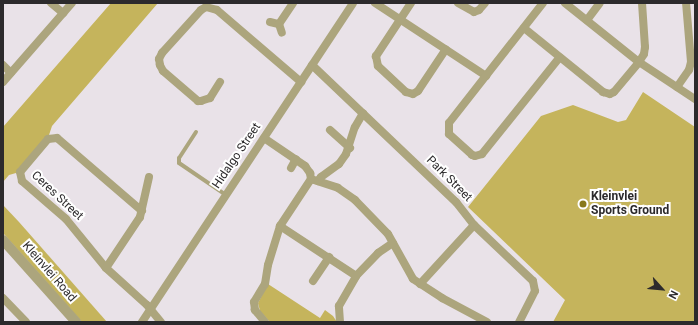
<!DOCTYPE html>
<html>
<head>
<meta charset="utf-8">
<style>
	body { margin:0 }
	#map { position:relative; width:698px; height:325px; overflow:hidden; background:#e9e2e8; font-family:Roboto,sans-serif }
	div>[style] { position:absolute }
	.green>* { inset:0; background:#c5b45c }
	.service>* { height:4px; margin:-2px; padding:0 2px; transform-origin:2px; border-radius:2px; background:#aca57d }
	.minor>* { height:8px; margin:-4px; padding:0 4px; transform-origin:4px; border-radius:4px; background:#aca57d }
	.tertiary>* { height:10px; margin:-5px; padding:0 5px; transform-origin:5px; border-radius:5px; background:#aca57d }
	.dots>* { width:11px; height:11px; translate:-50% -50%; box-sizing:border-box; border:2px solid #fff; border-radius:50% }
	span { translate:-50% -50%; white-space:nowrap; text-align:center; line-height:1.15; -webkit-text-stroke:4px #fff; paint-order:stroke }
	.street-label { font-size:12px; color:#2c2a2c }
	.poi-label { font-size:12px; color:#2c2a2c; font-weight:700 }
	.left { translate:0 -50%; text-align:left }
	.frame { position:absolute; inset:0; border:4px solid #2c2a2c; pointer-events:none }
	.north { position:absolute; left:642px; top:269px; width:40px; height:40px; -webkit-text-stroke:3px #fff; paint-order:stroke; rotate:117deg; font-size:11px; font-weight:700; line-height:16px; text-align:center; color:#2c2a2c }
	.north::after { content:''; display:block; margin:auto; width:14px; height:18px; background:#2c2a2c; clip-path:polygon(50% 0,100% 100%,50% 72%,0 100%) }
</style>
</head>
<body>
<div id="map">
	<div class="green">
		<i style="clip-path:polygon(111px 3px,158px 3px,52px 126px,49px 135px,16px 173px,9px 175px,3px 182px,3px 127px)"></i>
		<i style="clip-path:polygon(643px 92px,695px 127px,695px 322px,553px 322px,565px 300px,468px 207px,541px 116px,573px 105px,618px 122px,626px 120px)"></i>
		<i style="clip-path:polygon(3px 205px,19px 222px,107px 322px,82px 322px,3px 233px)"></i>
		<i style="clip-path:polygon(268px 284px,320px 318px,325px 310px,333px 316px,337px 322px,270px 322px,260px 311px,258px 303px)"></i>
	</div>
	<div class="service">
		<i style="left:196px;top:132px;width:31px;rotate:123deg"></i>
		<i style="left:179px;top:158px;width:5px;rotate:90deg"></i>
		<i style="left:179px;top:163px;width:57px;rotate:34.2deg"></i>
	</div>
	<div class="minor">
		<i style="left:51px;top:3px;width:16px;rotate:40deg"></i>
		<i style="left:375px;top:3px;width:133px;rotate:33.3deg"></i>
		<i style="left:411px;top:3px;width:64px;rotate:123.4deg"></i>
		<i style="left:376px;top:56px;width:10px;rotate:79deg"></i>
		<i style="left:378px;top:66px;width:38px;rotate:43deg"></i>
		<i style="left:406px;top:92px;width:7px;rotate:16deg"></i>
		<i style="left:413px;top:94px;width:6px;rotate:-31deg"></i>
		<i style="left:418px;top:91px;width:50px;rotate:-56.3deg"></i>
		<i style="left:458px;top:3px;width:18px;rotate:29deg"></i>
		<i style="left:474px;top:12px;width:5px;rotate:-22deg"></i>
		<i style="left:479px;top:10px;width:9px;rotate:-49deg"></i>
		<i style="left:543px;top:3px;width:152px;rotate:128.1deg"></i>
		<i style="left:449px;top:123px;width:11px;rotate:90deg"></i>
		<i style="left:449px;top:134px;width:31px;rotate:42deg"></i>
		<i style="left:472px;top:155px;width:3px;rotate:18deg"></i>
		<i style="left:475px;top:156px;width:7px;rotate:-16deg"></i>
		<i style="left:482px;top:154px;width:124px;rotate:-51.2deg"></i>
		<i style="left:565px;top:3px;width:95px;rotate:38.6deg"></i>
		<i style="left:639px;top:62px;width:67px;rotate:33.5deg"></i>
		<i style="left:587px;top:20px;width:21px;rotate:-53deg"></i>
		<i style="left:270px;top:22px;width:9px;rotate:13deg"></i>
		<i style="left:279px;top:24px;width:9px;rotate:72deg"></i>
		<i style="left:279px;top:24px;width:25px;rotate:-56deg"></i>
		<i style="left:524px;top:28px;width:102px;rotate:39deg"></i>
		<i style="left:603px;top:92px;width:7px;rotate:16deg"></i>
		<i style="left:610px;top:94px;width:4px;rotate:-27deg"></i>
		<i style="left:614px;top:92px;width:39px;rotate:-50deg"></i>
		<i style="left:639px;top:62px;width:9px;rotate:-58deg"></i>
		<i style="left:644px;top:54px;width:7px;rotate:-82deg"></i>
		<i style="left:645px;top:47px;width:44px;rotate:-93.9deg"></i>
		<i style="left:3px;top:65px;width:11px;rotate:45deg"></i>
		<i style="left:312px;top:65px;width:199px;rotate:43.6deg"></i>
		<i style="left:456px;top:202px;width:29px;rotate:52deg"></i>
		<i style="left:474px;top:225px;width:81px;rotate:43.5deg"></i>
		<i style="left:533px;top:281px;width:10px;rotate:79deg"></i>
		<i style="left:535px;top:291px;width:35px;rotate:117deg"></i>
		<i style="left:3px;top:82px;width:105px;rotate:-48.9deg"></i>
		<i style="left:220px;top:82px;width:19px;rotate:122deg"></i>
		<i style="left:210px;top:98px;width:9px;rotate:162deg"></i>
		<i style="left:201px;top:101px;width:3px;rotate:180deg"></i>
		<i style="left:198px;top:101px;width:46px;rotate:-139.4deg"></i>
		<i style="left:163px;top:71px;width:7px;rotate:-117deg"></i>
		<i style="left:160px;top:65px;width:6px;rotate:-99deg"></i>
		<i style="left:159px;top:59px;width:7px;rotate:-63deg"></i>
		<i style="left:162px;top:53px;width:58px;rotate:-47.8deg"></i>
		<i style="left:201px;top:10px;width:6px;rotate:-31deg"></i>
		<i style="left:206px;top:7px;width:11px;rotate:15deg"></i>
		<i style="left:217px;top:10px;width:111px;rotate:40.6deg"></i>
		<i style="left:677px;top:87px;width:21px;rotate:-55deg"></i>
		<i style="left:689px;top:70px;width:8px;rotate:-76deg"></i>
		<i style="left:691px;top:62px;width:59px;rotate:-94.8deg"></i>
		<i style="left:330px;top:130px;width:27px;rotate:42deg"></i>
		<i style="left:264px;top:138px;width:50px;rotate:34.3deg"></i>
		<i style="left:305px;top:166px;width:9px;rotate:54deg"></i>
		<i style="left:310px;top:173px;width:6px;rotate:81deg"></i>
		<i style="left:291px;top:168px;width:10px;rotate:-61deg"></i>
		<i style="left:311px;top:179px;width:28px;rotate:18deg"></i>
		<i style="left:338px;top:188px;width:21px;rotate:35deg"></i>
		<i style="left:355px;top:200px;width:47px;rotate:45.9deg"></i>
		<i style="left:388px;top:234px;width:51px;rotate:60.9deg"></i>
		<i style="left:413px;top:279px;width:35px;rotate:33deg"></i>
		<i style="left:442px;top:298px;width:51px;rotate:28.1deg"></i>
		<i style="left:318px;top:181px;width:5px;rotate:-53deg"></i>
		<i style="left:321px;top:177px;width:22px;rotate:-36deg"></i>
		<i style="left:339px;top:164px;width:12px;rotate:-55deg"></i>
		<i style="left:346px;top:154px;width:28px;rotate:-72deg"></i>
		<i style="left:355px;top:127px;width:16px;rotate:-60deg"></i>
		<i style="left:142px;top:211px;width:112px;rotate:-139.3deg"></i>
		<i style="left:57px;top:138px;width:9px;rotate:174deg"></i>
		<i style="left:48px;top:139px;width:43px;rotate:130.3deg"></i>
		<i style="left:20px;top:172px;width:9px;rotate:77deg"></i>
		<i style="left:22px;top:181px;width:58px;rotate:40.8deg"></i>
		<i style="left:66px;top:219px;width:63px;rotate:50.8deg"></i>
		<i style="left:106px;top:268px;width:55px;rotate:42.1deg"></i>
		<i style="left:147px;top:305px;width:22px;rotate:51deg"></i>
		<i style="left:280px;top:226px;width:91px;rotate:33.3deg"></i>
		<i style="left:106px;top:268px;width:61px;rotate:-56.3deg"></i>
		<i style="left:140px;top:217px;width:41px;rotate:-77.3deg"></i>
		<i style="left:313px;top:281px;width:29px;rotate:-56deg"></i>
		<i style="left:420px;top:284px;width:80px;rotate:-47.5deg"></i>
		<i style="left:3px;top:298px;width:33px;rotate:46deg"></i>
		<i style="left:142px;top:322px;width:382px;rotate:-56.5deg"></i>
		<i style="left:265px;top:322px;width:16px;rotate:-130deg"></i>
		<i style="left:255px;top:310px;width:8px;rotate:-97deg"></i>
		<i style="left:254px;top:302px;width:21px;rotate:-59deg"></i>
		<i style="left:265px;top:284px;width:19px;rotate:-81deg"></i>
		<i style="left:268px;top:265px;width:41px;rotate:-72.9deg"></i>
		<i style="left:280px;top:226px;width:56px;rotate:-56.6deg"></i>
		<i style="left:340px;top:322px;width:16px;rotate:-94deg"></i>
		<i style="left:339px;top:306px;width:34px;rotate:-60deg"></i>
		<i style="left:356px;top:276px;width:32px;rotate:-46deg"></i>
		<i style="left:378px;top:253px;width:18px;rotate:-34deg"></i>
	</div>
	<div class="tertiary">
		<i style="left:3px;top:240px;width:110px;rotate:48.3deg"></i>
	</div>
	<div class="dots">
		<i style="left:583px;top:204px;background:#88781c"></i>
	</div>
	<div class="street-label">
		<span style="left:237px;top:156px;rotate:-56deg">Hidalgo Street</span>
		<span style="left:449px;top:179px;rotate:45deg">Park Street</span>
		<span style="left:57px;top:196px;rotate:43deg">Ceres Street</span>
		<span style="left:49px;top:272px;rotate:49deg">Kleinvlei Road</span>
	</div>
	<div class="poi-label">
		<span class="left" style="left:591px;top:204px">Kleinvlei<br>Sports Ground</span>
	</div>
	<div class="frame"></div>
	<div class="north">N</div>
</div>
</body>
</html>
